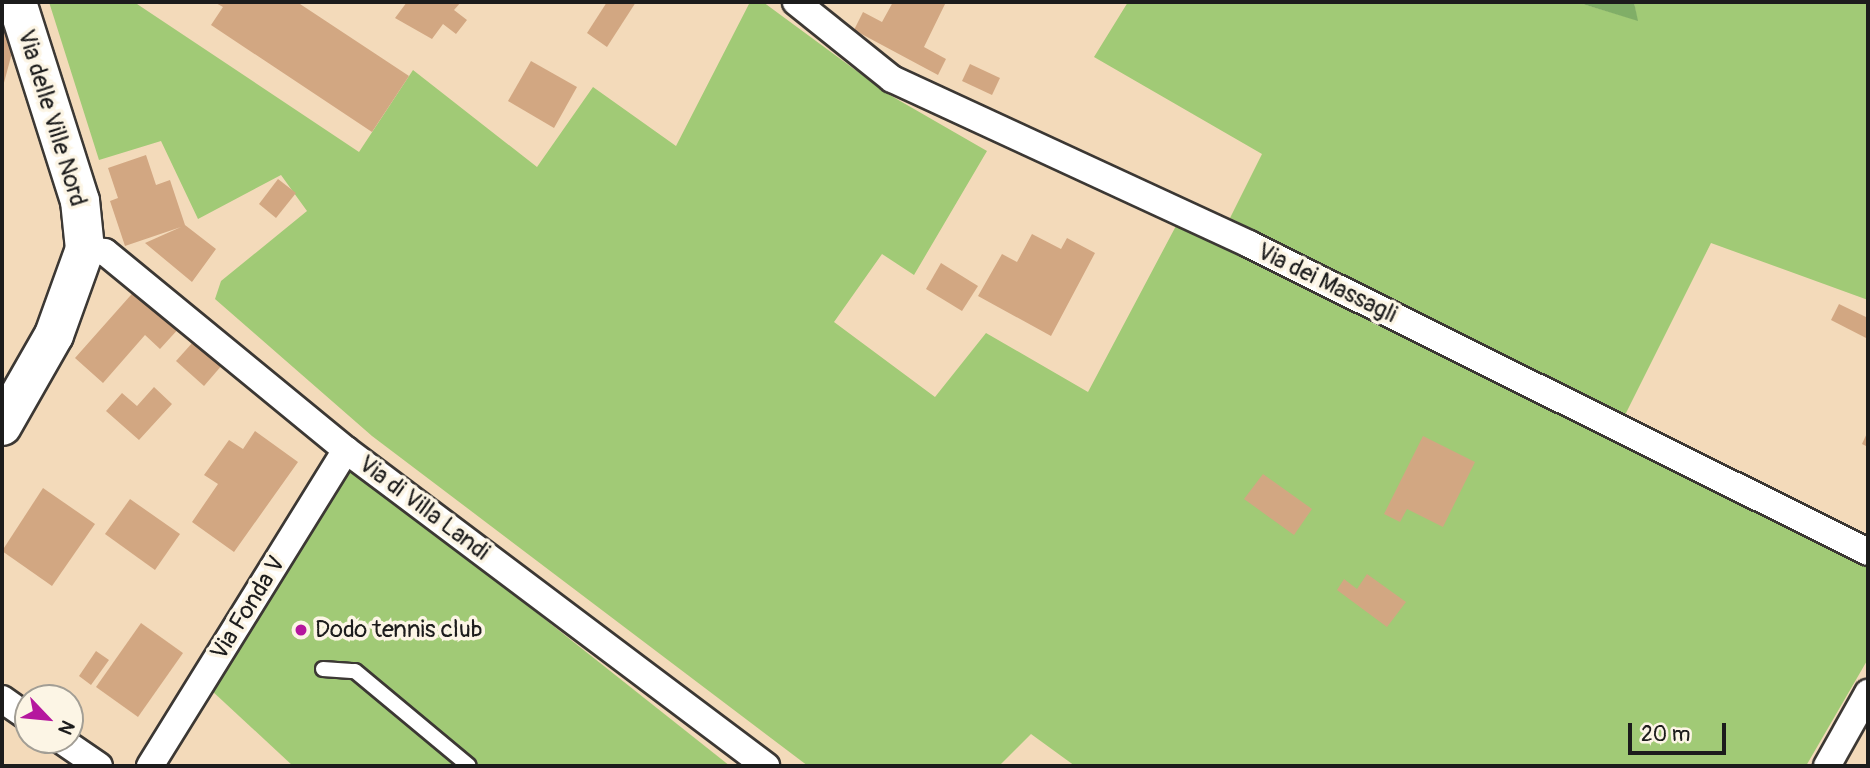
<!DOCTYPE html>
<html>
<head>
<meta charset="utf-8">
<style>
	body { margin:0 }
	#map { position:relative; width:1870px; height:768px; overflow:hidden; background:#f3daba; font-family:Pangolin,sans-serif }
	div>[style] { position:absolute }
	.green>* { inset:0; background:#a1ca76 }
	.forest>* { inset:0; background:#80ae67 }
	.building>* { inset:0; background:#d2a782 }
	.roads { filter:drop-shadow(2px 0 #3c3834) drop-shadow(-2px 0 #3c3834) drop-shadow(0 2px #3c3834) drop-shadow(0 -2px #3c3834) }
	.lane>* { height:14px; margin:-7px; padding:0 7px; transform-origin:7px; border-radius:7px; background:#fff }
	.street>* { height:26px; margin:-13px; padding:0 13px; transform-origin:13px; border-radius:13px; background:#fff }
	.secondary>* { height:38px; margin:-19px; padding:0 19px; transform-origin:19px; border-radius:19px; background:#fff }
	.dots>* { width:19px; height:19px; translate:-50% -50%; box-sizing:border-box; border:4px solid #fcf5e5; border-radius:50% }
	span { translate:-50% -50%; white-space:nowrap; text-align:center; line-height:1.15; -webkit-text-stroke:7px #fcf5e5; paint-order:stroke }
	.street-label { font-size:24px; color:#1c1c1c }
	.poi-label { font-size:24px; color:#1c1c1c }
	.left { translate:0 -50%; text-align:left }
	.frame { position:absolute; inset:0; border:4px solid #1c1c1c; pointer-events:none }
	.north { position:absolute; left:14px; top:684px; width:70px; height:70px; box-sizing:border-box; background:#fcf5e5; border:2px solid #a29e95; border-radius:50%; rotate:116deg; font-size:19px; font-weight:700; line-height:28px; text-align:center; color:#1c1c1c }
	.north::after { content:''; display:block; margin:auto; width:24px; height:32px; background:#b5179e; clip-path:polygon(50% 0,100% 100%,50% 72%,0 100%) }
	.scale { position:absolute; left:1628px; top:723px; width:98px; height:32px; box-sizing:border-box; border:4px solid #1c1c1c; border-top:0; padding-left:9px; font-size:21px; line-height:24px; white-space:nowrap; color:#1c1c1c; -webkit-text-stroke:5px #fcf5e5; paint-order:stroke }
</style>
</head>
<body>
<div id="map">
	<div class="green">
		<i style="clip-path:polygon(49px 2px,134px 2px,359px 152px,413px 70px,537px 167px,593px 87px,676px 146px,750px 2px,763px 2px,888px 94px,987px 151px,914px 275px,882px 254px,834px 322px,935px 397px,986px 333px,1088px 392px,1177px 224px,1552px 408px,1617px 433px,1868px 565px,1868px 659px,1806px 766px,1075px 766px,1031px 734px,999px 766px,808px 766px,372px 436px,215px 299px,221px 281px,307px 211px,281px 175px,198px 219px,161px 141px,99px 160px)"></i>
		<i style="clip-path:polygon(1128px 2px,1576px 2px,1637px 20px,1634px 2px,1868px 2px,1868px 300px,1711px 243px,1624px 417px,1230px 218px,1262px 154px,1094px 57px)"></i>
		<i style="clip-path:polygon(350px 471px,363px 475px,730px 766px,293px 766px,211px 690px)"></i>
	</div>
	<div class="forest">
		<i style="clip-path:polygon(1576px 2px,1634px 2px,1638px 21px)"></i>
	</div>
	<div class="building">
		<i style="clip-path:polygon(214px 2px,297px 2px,409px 76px,372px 132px,211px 25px,223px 7px)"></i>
		<i style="clip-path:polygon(407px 2px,461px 2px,454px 10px,467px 20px,456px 34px,443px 24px,432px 39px,395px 18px)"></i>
		<i style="clip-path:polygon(607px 2px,636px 2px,607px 47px,587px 33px)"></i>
		<i style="clip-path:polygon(893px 2px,946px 2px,924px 47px,946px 59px,938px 75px,854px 30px,863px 12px,882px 22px)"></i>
		<i style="clip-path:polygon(2px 7px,12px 53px,2px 90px)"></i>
		<i style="clip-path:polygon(531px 61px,577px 87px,554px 128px,508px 101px)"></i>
		<i style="clip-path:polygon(970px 64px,1000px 78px,992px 95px,962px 81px)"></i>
		<i style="clip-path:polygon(146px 155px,156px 185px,170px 180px,185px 225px,216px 249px,192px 282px,145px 243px,181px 227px,125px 246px,110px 201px,118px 198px,108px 168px)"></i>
		<i style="clip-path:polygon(278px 179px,296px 193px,276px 218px,259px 204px)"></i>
		<i style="clip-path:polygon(1032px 234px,1061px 249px,1067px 238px,1095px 253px,1051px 336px,978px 296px,1002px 254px,1017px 262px)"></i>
		<i style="clip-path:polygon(941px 263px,978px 286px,962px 311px,926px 289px)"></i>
		<i style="clip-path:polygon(138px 287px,181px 326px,160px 349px,145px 335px,103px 383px,75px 358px)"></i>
		<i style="clip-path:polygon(1839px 304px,1868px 318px,1868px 339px,1831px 320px)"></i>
		<i style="clip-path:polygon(202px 332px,229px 357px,204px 386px,176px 361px)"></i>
		<i style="clip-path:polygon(154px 387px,172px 404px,139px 440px,106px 411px,122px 393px,137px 406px)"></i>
		<i style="clip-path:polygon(255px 431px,298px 462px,234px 552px,192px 522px,218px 484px,204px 475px,229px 440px,243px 449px)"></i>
		<i style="clip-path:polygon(1868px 431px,1868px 447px,1862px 444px)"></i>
		<i style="clip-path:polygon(1423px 436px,1475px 462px,1443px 527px,1407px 509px,1400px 522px,1384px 514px)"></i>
		<i style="clip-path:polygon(1263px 474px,1312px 509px,1294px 535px,1244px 499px)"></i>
		<i style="clip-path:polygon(43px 488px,95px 524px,52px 586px,2px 551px)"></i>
		<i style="clip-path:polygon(130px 499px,180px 534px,155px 570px,105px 534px)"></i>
		<i style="clip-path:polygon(1367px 574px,1406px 602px,1387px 627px,1337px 590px,1344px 579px,1357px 589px)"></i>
		<i style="clip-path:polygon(141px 623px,183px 653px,138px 717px,96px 687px)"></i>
		<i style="clip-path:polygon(96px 651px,109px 660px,91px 685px,79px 676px)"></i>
		<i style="clip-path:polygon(62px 690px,77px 700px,70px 710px,70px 698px,56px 698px)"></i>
	</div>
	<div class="roads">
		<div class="lane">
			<i style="left:323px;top:669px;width:32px;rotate:4deg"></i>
			<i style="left:355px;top:671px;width:148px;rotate:39.8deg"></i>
		</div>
		<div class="street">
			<i style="left:796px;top:2px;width:123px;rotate:38.7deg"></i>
			<i style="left:892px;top:79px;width:393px;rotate:24.8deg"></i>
			<i style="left:1249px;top:244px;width:691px;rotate:26.45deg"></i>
			<i style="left:85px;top:249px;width:20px;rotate:9deg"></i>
			<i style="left:105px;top:252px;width:312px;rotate:39.4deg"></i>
			<i style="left:346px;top:450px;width:526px;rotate:36.96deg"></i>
			<i style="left:2px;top:699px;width:32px;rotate:35deg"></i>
			<i style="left:61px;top:740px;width:46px;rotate:34.4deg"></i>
			<i style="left:150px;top:766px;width:372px;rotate:-58.2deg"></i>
			<i style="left:1827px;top:766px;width:84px;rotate:-60.7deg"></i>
		</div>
		<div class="secondary">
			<i style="left:2px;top:426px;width:105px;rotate:-60.3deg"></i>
			<i style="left:54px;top:335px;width:91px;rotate:-70.2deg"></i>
			<i style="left:85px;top:249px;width:48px;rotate:-95.9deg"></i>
			<i style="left:80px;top:201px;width:209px;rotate:-107.6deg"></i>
		</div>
	</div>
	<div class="dots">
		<i style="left:301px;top:630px;background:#b5179e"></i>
	</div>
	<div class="street-label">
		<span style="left:52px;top:118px;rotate:73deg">Via delle Ville Nord</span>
		<span style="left:1327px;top:283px;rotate:26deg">Via dei Massagli</span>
		<span style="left:424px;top:508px;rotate:37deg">Via di Villa Landi</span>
		<span style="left:248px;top:608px;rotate:-58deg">Via Fonda V</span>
	</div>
	<div class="poi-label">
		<span class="left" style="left:315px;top:630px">Dodo tennis club</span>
	</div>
	<div class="frame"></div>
	<div class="north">N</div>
	<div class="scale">20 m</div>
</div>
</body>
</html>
